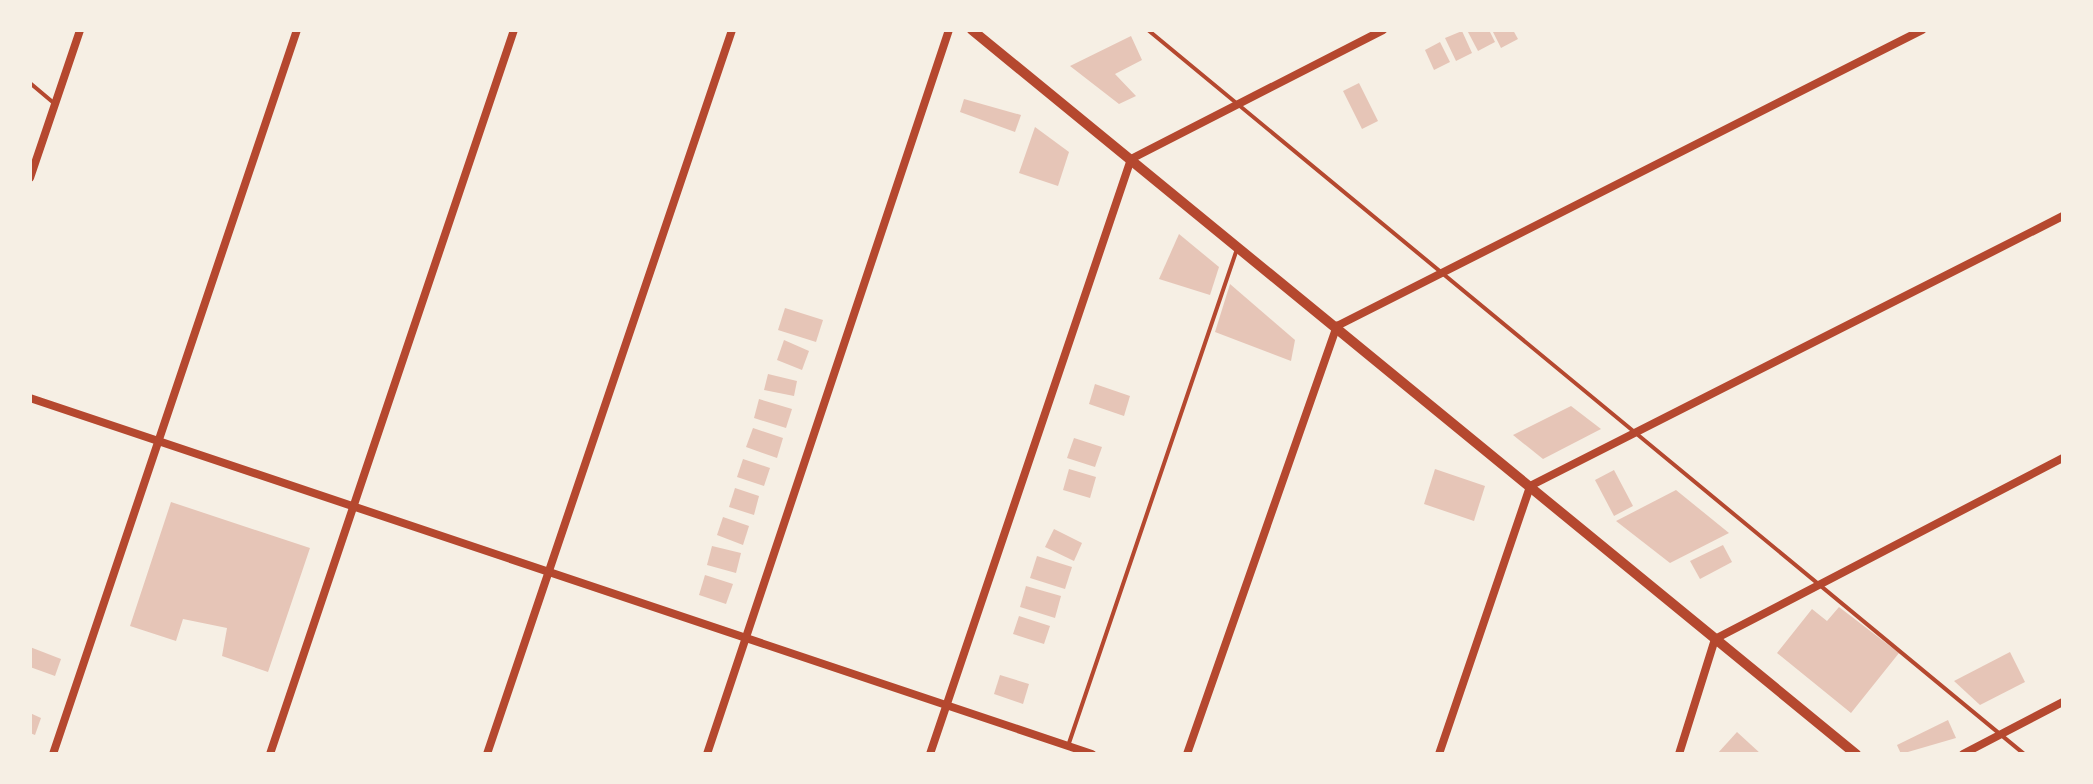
<!DOCTYPE html>
<html>
<head>
<meta charset="utf-8">
<style>
	body { margin:0 }
	#map { position:relative; width:2093px; height:784px; overflow:hidden; background:#f6efe4; font-family:Figtree,sans-serif }
	div>[style] { position:absolute }
	.building>* { inset:0; background:#e6c5b7 }
	.service>* { height:4px; margin:-2px; padding:0 2px; transform-origin:2px; border-radius:2px; background:#b5482f }
	.minor>* { height:8px; margin:-4px; padding:0 4px; transform-origin:4px; border-radius:4px; background:#b5482f }
	.tertiary>* { height:10px; margin:-5px; padding:0 5px; transform-origin:5px; border-radius:5px; background:#b5482f }
	span { translate:-50% -50%; white-space:nowrap; text-align:center; line-height:1.15; -webkit-text-stroke:10px #f6efe4; paint-order:stroke }
	.frame { position:absolute; inset:0; border:32px solid #f6efe4; pointer-events:none }
</style>
</head>
<body>
<div id="map">
	<div class="building">
		<i style="clip-path:polygon(1489px 30px,1495px 42px,1478px 51px,1468px 32px)"></i>
		<i style="clip-path:polygon(1492px 30px,1513px 30px,1518px 39px,1501px 48px)"></i>
		<i style="clip-path:polygon(1462px 31px,1472px 53px,1456px 61px,1445px 38px)"></i>
		<i style="clip-path:polygon(1131px 36px,1142px 60px,1115px 74px,1136px 96px,1119px 104px,1070px 66px)"></i>
		<i style="clip-path:polygon(1440px 42px,1450px 62px,1434px 70px,1425px 50px)"></i>
		<i style="clip-path:polygon(1359px 83px,1378px 121px,1362px 129px,1343px 91px)"></i>
		<i style="clip-path:polygon(964px 99px,1021px 115px,1015px 132px,960px 112px)"></i>
		<i style="clip-path:polygon(1035px 127px,1069px 152px,1058px 186px,1019px 173px)"></i>
		<i style="clip-path:polygon(1179px 234px,1219px 267px,1210px 295px,1159px 279px)"></i>
		<i style="clip-path:polygon(1230px 284px,1295px 340px,1291px 361px,1215px 332px)"></i>
		<i style="clip-path:polygon(785px 308px,823px 320px,816px 342px,778px 330px)"></i>
		<i style="clip-path:polygon(784px 340px,809px 351px,802px 370px,777px 360px)"></i>
		<i style="clip-path:polygon(768px 374px,797px 381px,794px 396px,764px 390px)"></i>
		<i style="clip-path:polygon(1095px 384px,1130px 396px,1124px 416px,1089px 404px)"></i>
		<i style="clip-path:polygon(759px 399px,792px 409px,786px 428px,754px 418px)"></i>
		<i style="clip-path:polygon(1571px 406px,1601px 429px,1543px 459px,1513px 435px)"></i>
		<i style="clip-path:polygon(753px 428px,783px 438px,777px 458px,746px 447px)"></i>
		<i style="clip-path:polygon(1074px 438px,1102px 447px,1095px 467px,1067px 458px)"></i>
		<i style="clip-path:polygon(743px 459px,770px 468px,764px 486px,737px 477px)"></i>
		<i style="clip-path:polygon(1069px 469px,1096px 477px,1090px 498px,1063px 490px)"></i>
		<i style="clip-path:polygon(1435px 469px,1485px 486px,1474px 521px,1424px 504px)"></i>
		<i style="clip-path:polygon(1614px 470px,1633px 506px,1614px 516px,1595px 480px)"></i>
		<i style="clip-path:polygon(735px 488px,759px 496px,754px 515px,729px 507px)"></i>
		<i style="clip-path:polygon(1676px 490px,1729px 533px,1670px 563px,1616px 521px)"></i>
		<i style="clip-path:polygon(171px 502px,310px 548px,268px 672px,222px 656px,227px 628px,183px 619px,176px 641px,130px 626px)"></i>
		<i style="clip-path:polygon(723px 517px,749px 526px,743px 545px,717px 535px)"></i>
		<i style="clip-path:polygon(1054px 529px,1082px 543px,1074px 561px,1045px 547px)"></i>
		<i style="clip-path:polygon(1723px 545px,1732px 562px,1700px 579px,1690px 561px)"></i>
		<i style="clip-path:polygon(712px 546px,741px 553px,736px 573px,707px 565px)"></i>
		<i style="clip-path:polygon(1037px 556px,1072px 567px,1065px 589px,1030px 578px)"></i>
		<i style="clip-path:polygon(705px 575px,733px 584px,726px 604px,699px 595px)"></i>
		<i style="clip-path:polygon(1026px 586px,1061px 596px,1055px 618px,1020px 607px)"></i>
		<i style="clip-path:polygon(1839px 607px,1899px 653px,1851px 713px,1777px 653px,1812px 609px,1827px 621px)"></i>
		<i style="clip-path:polygon(1019px 616px,1050px 626px,1044px 644px,1013px 634px)"></i>
		<i style="clip-path:polygon(30px 647px,61px 659px,55px 676px,30px 667px)"></i>
		<i style="clip-path:polygon(2010px 652px,2025px 682px,1980px 705px,1954px 681px)"></i>
		<i style="clip-path:polygon(1000px 675px,1029px 684px,1023px 704px,994px 694px)"></i>
		<i style="clip-path:polygon(30px 713px,41px 718px,35px 735px,30px 733px)"></i>
		<i style="clip-path:polygon(1948px 720px,1956px 738px,1901px 754px,1897px 745px)"></i>
		<i style="clip-path:polygon(1737px 732px,1761px 754px,1717px 754px)"></i>
	</div>
	<div class="service">
		<i style="left:1148px;top:30px;width:1136px;rotate:39.57deg"></i>
		<i style="left:30px;top:83px;width:33px;rotate:40deg"></i>
		<i style="left:1068px;top:746px;width:525px;rotate:-71.22deg"></i>
	</div>
	<div class="minor">
		<i style="left:30px;top:178px;width:156px;rotate:-71.3deg"></i>
		<i style="left:30px;top:398px;width:1120px;rotate:18.53deg"></i>
		<i style="left:53px;top:754px;width:764px;rotate:-71.38deg"></i>
		<i style="left:270px;top:754px;width:764px;rotate:-71.38deg"></i>
		<i style="left:487px;top:754px;width:764px;rotate:-71.3deg"></i>
		<i style="left:707px;top:754px;width:763px;rotate:-71.52deg"></i>
		<i style="left:930px;top:754px;width:628px;rotate:-71.33deg"></i>
		<i style="left:1131px;top:159px;width:283px;rotate:-27.1deg"></i>
		<i style="left:1187px;top:754px;width:454px;rotate:-70.7deg"></i>
		<i style="left:1337px;top:326px;width:656px;rotate:-26.84deg"></i>
		<i style="left:1439px;top:754px;width:283px;rotate:-71.2deg"></i>
		<i style="left:1530px;top:486px;width:597px;rotate:-26.87deg"></i>
		<i style="left:1679px;top:754px;width:121px;rotate:-72.6deg"></i>
		<i style="left:1715px;top:639px;width:392px;rotate:-27.5deg"></i>
		<i style="left:1963px;top:754px;width:113px;rotate:-27.5deg"></i>
	</div>
	<div class="tertiary">
		<i style="left:972px;top:30px;width:1143px;rotate:39.32deg"></i>
	</div>
	<div class="frame"></div>
</div>
</body>
</html>
